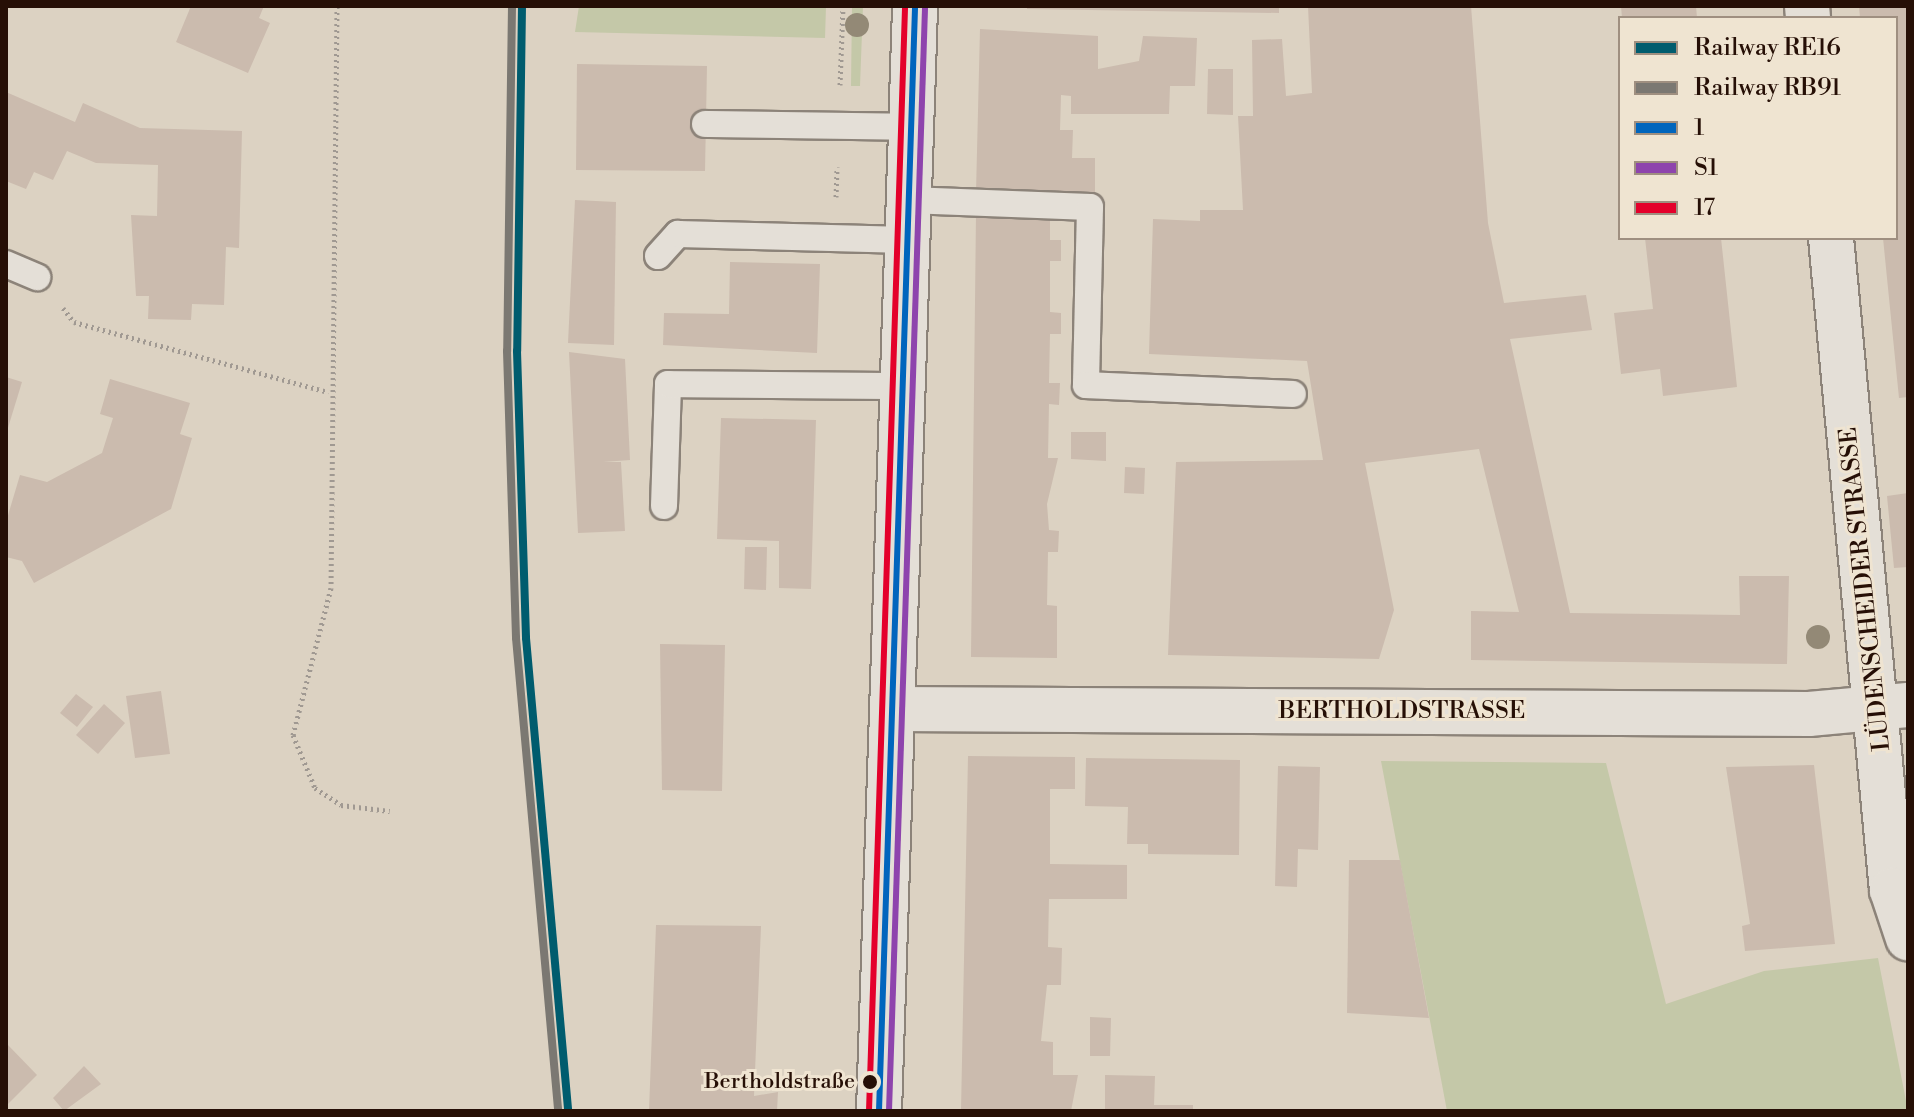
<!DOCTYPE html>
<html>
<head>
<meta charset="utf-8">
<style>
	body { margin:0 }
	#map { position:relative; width:1914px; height:1117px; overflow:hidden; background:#dcd2c2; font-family:"Libre Bodoni",serif }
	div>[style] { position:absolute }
	.green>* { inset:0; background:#c4c8a8 }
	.building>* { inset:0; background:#cbbbae }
	.path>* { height:5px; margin-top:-2.5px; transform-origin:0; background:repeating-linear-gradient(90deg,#a09992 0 2px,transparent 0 6px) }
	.roads { filter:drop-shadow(2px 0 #8c8379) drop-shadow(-2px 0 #8c8379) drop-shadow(0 2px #8c8379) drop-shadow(0 -2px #8c8379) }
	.lane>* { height:26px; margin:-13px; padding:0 13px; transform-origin:13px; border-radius:13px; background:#e4dfd7 }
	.street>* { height:44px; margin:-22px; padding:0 22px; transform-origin:22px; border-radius:22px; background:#e4dfd7 }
	.secondary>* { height:44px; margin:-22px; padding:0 22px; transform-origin:22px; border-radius:22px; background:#e4dfd7 }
	.bus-1>* { height:6px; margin:-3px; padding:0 3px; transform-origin:3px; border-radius:3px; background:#0065bd }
	.bus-2>* { height:6px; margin:-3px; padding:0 3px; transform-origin:3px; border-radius:3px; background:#8e44ad }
	.bus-3>* { height:6px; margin:-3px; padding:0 3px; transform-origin:3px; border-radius:3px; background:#e4002b }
	.rail-1>* { height:8px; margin:-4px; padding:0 4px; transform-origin:4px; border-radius:4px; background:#005c6e }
	.rail-2>* { height:8px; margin:-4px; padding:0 4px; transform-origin:4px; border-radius:4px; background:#7b7872 }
	.trees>* { width:24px; height:24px; margin:-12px; border-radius:50%; background:#938976 }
	.dots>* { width:22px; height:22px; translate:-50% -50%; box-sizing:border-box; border:4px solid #efe4d1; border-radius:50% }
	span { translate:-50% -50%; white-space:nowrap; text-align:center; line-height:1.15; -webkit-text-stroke:6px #efe4d1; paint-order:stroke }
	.bus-label { font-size:22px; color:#260f06 }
	.right { translate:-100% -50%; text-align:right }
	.street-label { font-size:24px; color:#260f06 }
	.frame { position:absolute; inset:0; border:8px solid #260f06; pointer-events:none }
	.legend { position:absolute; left:1618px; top:16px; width:280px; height:224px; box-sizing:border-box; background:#efe4d1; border:2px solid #9f8f80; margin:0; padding:10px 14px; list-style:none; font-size:24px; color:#260f06 }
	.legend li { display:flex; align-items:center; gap:16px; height:40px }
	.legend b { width:40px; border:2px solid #9f8f80 }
</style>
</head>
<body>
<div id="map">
	<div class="green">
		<i style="clip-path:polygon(579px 6px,826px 6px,825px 38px,575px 32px)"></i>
		<i style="clip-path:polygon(852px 6px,863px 6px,860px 86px,851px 86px)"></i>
		<i style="clip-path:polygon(1381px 761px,1606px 763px,1666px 1004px,1764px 971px,1878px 958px,1908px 1111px,1447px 1111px)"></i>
	</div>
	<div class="building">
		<i style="clip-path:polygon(191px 6px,264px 6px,259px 18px,270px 23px,248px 73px,176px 42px)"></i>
		<i style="clip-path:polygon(1027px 6px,1279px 6px,1279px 13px,1027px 9px)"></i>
		<i style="clip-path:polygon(1308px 6px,1471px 6px,1488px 223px,1504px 303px,1586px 295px,1592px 330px,1510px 339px,1570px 613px,1740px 615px,1739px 576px,1789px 576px,1787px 664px,1471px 660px,1471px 611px,1519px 612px,1479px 449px,1365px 463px,1394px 610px,1379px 659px,1168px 655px,1176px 462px,1323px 460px,1307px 361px,1149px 354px,1153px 219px,1200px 221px,1200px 210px,1243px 210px,1238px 116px,1253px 116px,1252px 40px,1282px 39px,1286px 96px,1312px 93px)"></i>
		<i style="clip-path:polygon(1621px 6px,1696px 6px,1697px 18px,1622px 18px)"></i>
		<i style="clip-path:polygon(1859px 6px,1908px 6px,1908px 397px,1899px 398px,1883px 238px,1896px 238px,1896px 18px,1860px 18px)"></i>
		<i style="clip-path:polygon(980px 29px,1098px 36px,1098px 69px,1139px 61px,1143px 36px,1197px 38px,1195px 86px,1170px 86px,1169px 114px,1071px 114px,1071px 96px,1061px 95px,1060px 130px,1073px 130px,1072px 158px,1095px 158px,1095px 192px,976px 192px)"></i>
		<i style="clip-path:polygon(577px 64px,707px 66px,705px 171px,576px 170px)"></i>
		<i style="clip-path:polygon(1208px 69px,1233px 69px,1233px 115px,1207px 114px)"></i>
		<i style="clip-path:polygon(6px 92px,75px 122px,83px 103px,140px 128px,242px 131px,239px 248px,226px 247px,224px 305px,192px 304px,191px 320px,148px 319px,149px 296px,136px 296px,131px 215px,157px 216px,158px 165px,96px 163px,67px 151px,53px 180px,34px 172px,26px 189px,6px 181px)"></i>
		<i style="clip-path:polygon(575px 200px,616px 202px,614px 345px,568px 343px)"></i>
		<i style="clip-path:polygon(976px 213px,1050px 217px,1050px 240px,1061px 240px,1061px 261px,1050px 261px,1050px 312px,1061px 313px,1061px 334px,1050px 334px,1049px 383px,1060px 383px,1059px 405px,1049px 404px,1048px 458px,1058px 458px,1047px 504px,1049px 530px,1059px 531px,1058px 552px,1048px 552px,1047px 605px,1057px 606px,1057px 658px,971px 657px)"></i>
		<i style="clip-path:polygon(1645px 238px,1721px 238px,1737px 387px,1663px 396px,1660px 369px,1621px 374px,1614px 313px,1653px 309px)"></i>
		<i style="clip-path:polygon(730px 262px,820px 264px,817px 353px,663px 345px,664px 313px,729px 314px)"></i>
		<i style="clip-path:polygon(569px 352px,625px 359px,630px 460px,603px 462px,621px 462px,625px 531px,578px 533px)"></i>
		<i style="clip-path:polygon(6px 377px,22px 382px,7px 431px,6px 431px)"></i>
		<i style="clip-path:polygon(110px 379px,190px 403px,180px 434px,192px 438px,171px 509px,34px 583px,22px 561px,6px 557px,6px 522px,20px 475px,47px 482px,102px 453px,113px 418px,100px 414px)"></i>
		<i style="clip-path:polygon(721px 418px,816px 420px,811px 589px,779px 588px,779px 541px,717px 539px)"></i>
		<i style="clip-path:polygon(1071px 432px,1106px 432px,1106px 461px,1071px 459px)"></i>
		<i style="clip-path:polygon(1125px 467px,1145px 468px,1144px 494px,1124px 493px)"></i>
		<i style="clip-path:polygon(1908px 493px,1908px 567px,1894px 568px,1887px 496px)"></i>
		<i style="clip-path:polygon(745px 547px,767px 547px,766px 590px,744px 589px)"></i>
		<i style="clip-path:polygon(660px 644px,725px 645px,722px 791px,662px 790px)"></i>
		<i style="clip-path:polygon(161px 691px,170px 754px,135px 758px,126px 696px)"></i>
		<i style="clip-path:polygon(76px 694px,93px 707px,77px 727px,60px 713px)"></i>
		<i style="clip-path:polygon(104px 704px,125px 723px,98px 754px,76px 735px)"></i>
		<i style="clip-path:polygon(968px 756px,1075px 757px,1075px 789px,1050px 789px,1050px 864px,1127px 865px,1127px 899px,1049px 899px,1048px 947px,1062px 948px,1061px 985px,1047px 985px,1041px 1041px,1053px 1042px,1053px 1075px,1078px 1075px,1071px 1111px,961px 1111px)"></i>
		<i style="clip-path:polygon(1086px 758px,1240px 760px,1239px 855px,1148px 854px,1148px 844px,1127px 844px,1128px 807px,1085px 806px)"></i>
		<i style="clip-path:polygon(1814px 765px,1835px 944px,1745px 951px,1742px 926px,1750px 924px,1726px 767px)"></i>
		<i style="clip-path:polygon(1278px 766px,1320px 767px,1318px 850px,1298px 849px,1297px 887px,1275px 886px)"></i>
		<i style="clip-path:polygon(1349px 860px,1400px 860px,1429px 1018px,1347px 1013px)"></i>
		<i style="clip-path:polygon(656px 925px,761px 926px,754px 1096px,778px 1092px,777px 1111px,649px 1111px)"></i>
		<i style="clip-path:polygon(1090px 1017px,1111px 1018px,1110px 1056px,1090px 1056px)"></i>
		<i style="clip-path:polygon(6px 1043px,37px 1075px,6px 1106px)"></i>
		<i style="clip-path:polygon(84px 1066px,101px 1084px,64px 1111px,53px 1098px)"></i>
		<i style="clip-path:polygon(1105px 1075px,1155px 1076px,1154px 1105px,1193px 1105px,1193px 1111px,1105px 1111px)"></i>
	</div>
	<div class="path">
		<i style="left:337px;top:6px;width:582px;rotate:90.59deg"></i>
		<i style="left:331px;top:588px;width:152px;rotate:104.5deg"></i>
		<i style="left:293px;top:735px;width:57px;rotate:67.5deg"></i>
		<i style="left:315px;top:788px;width:31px;rotate:33deg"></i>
		<i style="left:341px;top:805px;width:49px;rotate:7deg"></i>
		<i style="left:840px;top:85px;width:79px;rotate:-87.8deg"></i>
		<i style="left:836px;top:197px;width:30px;rotate:-88deg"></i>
		<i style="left:63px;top:308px;width:18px;rotate:52deg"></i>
		<i style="left:74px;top:322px;width:264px;rotate:15.4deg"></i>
	</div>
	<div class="roads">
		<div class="lane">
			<i style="left:705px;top:124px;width:205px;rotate:0.8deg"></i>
			<i style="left:908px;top:200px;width:182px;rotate:2.2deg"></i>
			<i style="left:1090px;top:207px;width:178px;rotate:91.3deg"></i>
			<i style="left:1086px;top:385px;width:207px;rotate:2.5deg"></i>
			<i style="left:658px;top:256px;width:30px;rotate:-48deg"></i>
			<i style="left:678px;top:234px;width:229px;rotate:1.5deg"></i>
			<i style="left:6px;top:264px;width:34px;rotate:23deg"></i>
			<i style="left:664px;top:506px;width:122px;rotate:-88.1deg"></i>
			<i style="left:668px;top:384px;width:236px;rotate:0.5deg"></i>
		</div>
		<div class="street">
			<i style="left:1807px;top:6px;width:12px;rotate:85deg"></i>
			<i style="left:1831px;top:238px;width:655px;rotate:84.66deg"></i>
			<i style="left:1892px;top:890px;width:51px;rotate:71.6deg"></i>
			<i style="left:895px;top:709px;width:914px;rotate:0.31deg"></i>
			<i style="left:1809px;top:714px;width:99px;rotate:-5.2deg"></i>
		</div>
		<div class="secondary">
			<i style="left:879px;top:1111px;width:1106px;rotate:-88.13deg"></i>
		</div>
	</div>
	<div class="bus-1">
		<i style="left:879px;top:1111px;width:1106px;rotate:-88.13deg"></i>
	</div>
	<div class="bus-2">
		<i style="left:889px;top:1111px;width:1106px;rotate:-88.13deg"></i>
	</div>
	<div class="bus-3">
		<i style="left:869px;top:1111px;width:1106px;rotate:-88.13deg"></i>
	</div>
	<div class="rail-1">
		<i style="left:522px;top:6px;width:345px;rotate:90.8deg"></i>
		<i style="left:517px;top:351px;width:287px;rotate:88.2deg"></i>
		<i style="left:526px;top:638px;width:475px;rotate:84.9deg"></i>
	</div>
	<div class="rail-2">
		<i style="left:512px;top:6px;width:345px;rotate:90.8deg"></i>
		<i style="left:507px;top:351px;width:287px;rotate:88.2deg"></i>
		<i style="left:516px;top:638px;width:475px;rotate:84.9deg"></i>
	</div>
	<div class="trees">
		<i style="left:857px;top:25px"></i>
		<i style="left:1818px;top:637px"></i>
	</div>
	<div class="dots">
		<i style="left:870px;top:1082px;background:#260f06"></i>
	</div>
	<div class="bus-label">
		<span class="right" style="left:855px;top:1082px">Bertholdstraße</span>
	</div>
	<div class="street-label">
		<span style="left:1866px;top:589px;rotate:-96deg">LÜDENSCHEIDER STRASSE</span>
		<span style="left:1402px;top:712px">BERTHOLDSTRASSE</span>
	</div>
	<div class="frame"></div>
	<ul class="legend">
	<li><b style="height:10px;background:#005c6e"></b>Railway RE16</li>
	<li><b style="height:10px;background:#7b7872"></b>Railway RB91</li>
	<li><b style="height:10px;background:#0065bd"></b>1</li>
	<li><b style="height:10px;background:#8e44ad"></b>S1</li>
	<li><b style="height:10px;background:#e4002b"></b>17</li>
	</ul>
</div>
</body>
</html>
